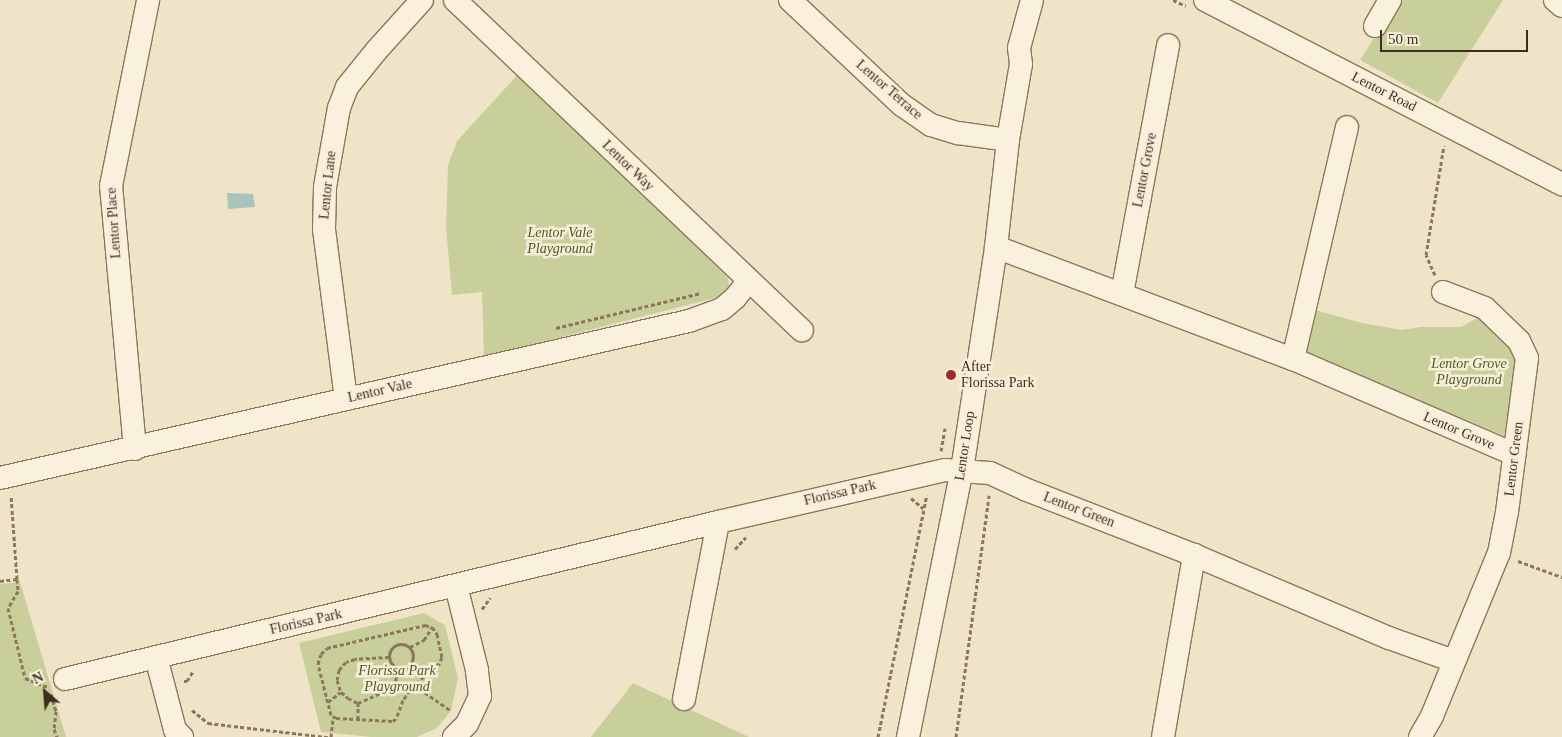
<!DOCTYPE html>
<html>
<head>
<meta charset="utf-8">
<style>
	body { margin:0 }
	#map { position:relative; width:1562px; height:737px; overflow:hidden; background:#f0e4c8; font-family:Georgia,serif }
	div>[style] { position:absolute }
	.green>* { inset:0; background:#c9cf9b }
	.water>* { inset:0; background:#a9c4bc }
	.path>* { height:3px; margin-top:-1.5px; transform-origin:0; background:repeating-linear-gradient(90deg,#8d765c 0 4px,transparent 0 6.5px) }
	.path>.ring { margin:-1.5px; padding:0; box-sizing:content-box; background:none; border:3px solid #8d765c; border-radius:50% }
	.roads { filter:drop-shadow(1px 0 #8d765c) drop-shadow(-1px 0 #8d765c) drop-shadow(0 1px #8d765c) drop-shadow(0 -1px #8d765c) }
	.street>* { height:22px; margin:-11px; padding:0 11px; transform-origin:11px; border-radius:11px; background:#faf1dc }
	.dots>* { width:14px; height:14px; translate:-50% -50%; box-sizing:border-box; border:2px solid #f7eed8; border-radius:50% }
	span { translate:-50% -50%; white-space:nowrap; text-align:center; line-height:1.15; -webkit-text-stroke:5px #f7eed8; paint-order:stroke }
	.street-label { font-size:14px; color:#3d2e20 }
	.park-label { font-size:14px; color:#4d5a26; font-style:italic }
	.poi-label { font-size:14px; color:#3d2e20 }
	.left { translate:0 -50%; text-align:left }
	.north { position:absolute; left:20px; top:667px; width:50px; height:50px; -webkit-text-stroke:4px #f7eed8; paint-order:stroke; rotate:333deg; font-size:14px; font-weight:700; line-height:20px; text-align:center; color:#3d2e20 }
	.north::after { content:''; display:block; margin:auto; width:18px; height:22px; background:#3d2e20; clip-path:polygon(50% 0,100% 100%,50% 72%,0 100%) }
	.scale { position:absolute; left:1380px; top:30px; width:148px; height:22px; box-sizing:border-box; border:2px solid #3d2e20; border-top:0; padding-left:6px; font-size:15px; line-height:18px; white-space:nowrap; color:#3d2e20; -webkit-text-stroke:4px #f7eed8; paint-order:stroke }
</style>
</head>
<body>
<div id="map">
	<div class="green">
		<i style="clip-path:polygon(1398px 0,1503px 0,1438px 103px,1360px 60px)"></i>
		<i style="clip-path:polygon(521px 71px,728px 278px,729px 289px,719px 297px,484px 357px,482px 292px,452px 295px,446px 227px,448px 165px,457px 141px)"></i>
		<i style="clip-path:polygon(1315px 310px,1362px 323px,1402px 330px,1421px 327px,1461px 327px,1481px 316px,1501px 329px,1517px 362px,1505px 436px,1302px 352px)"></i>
		<i style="clip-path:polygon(20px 582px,66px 737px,0 737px,0 584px)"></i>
		<i style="clip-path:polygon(424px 613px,445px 625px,458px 678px,451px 711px,437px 728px,417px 737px,371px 737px,321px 732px,299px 643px)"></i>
		<i style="clip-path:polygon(633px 683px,749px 737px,591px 737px)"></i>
	</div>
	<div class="water">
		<i style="clip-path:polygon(227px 193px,253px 194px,255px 207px,228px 209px)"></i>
	</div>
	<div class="path">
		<i style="left:1173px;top:0;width:14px;rotate:25deg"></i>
		<i style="left:1435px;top:275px;width:22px;rotate:-114deg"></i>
		<i style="left:1426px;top:255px;width:111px;rotate:-80.7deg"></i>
		<i style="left:556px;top:328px;width:149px;rotate:-13.6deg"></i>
		<i style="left:941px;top:451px;width:23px;rotate:-80deg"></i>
		<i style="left:911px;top:498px;width:16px;rotate:40deg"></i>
		<i style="left:735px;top:549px;width:16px;rotate:-47deg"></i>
		<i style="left:1518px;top:561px;width:47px;rotate:20deg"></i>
		<i style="left:17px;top:579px;width:12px;rotate:85deg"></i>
		<i style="left:18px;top:591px;width:20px;rotate:120deg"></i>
		<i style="left:8px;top:608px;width:72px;rotate:76.3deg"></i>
		<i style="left:25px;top:678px;width:24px;rotate:22deg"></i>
		<i style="left:0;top:581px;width:17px;rotate:-7deg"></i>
		<i style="left:17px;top:579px;width:84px;rotate:-94.1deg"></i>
		<i style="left:482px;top:609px;width:14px;rotate:-54deg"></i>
		<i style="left:425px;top:625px;width:7px;rotate:16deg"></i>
		<i style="left:432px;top:627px;width:9px;rotate:54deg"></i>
		<i style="left:437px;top:634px;width:24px;rotate:78deg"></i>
		<i style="left:442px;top:657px;width:8px;rotate:113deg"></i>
		<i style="left:439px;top:664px;width:33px;rotate:140deg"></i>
		<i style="left:414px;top:685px;width:19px;rotate:126deg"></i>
		<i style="left:403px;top:700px;width:20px;rotate:110deg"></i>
		<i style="left:396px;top:719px;width:4px;rotate:153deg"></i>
		<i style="left:392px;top:721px;width:56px;rotate:-176.9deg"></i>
		<i style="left:336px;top:718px;width:6px;rotate:-149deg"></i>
		<i style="left:331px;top:715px;width:53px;rotate:-104.3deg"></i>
		<i style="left:318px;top:664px;width:10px;rotate:-73deg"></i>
		<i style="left:321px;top:654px;width:8px;rotate:-45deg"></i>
		<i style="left:327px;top:648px;width:101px;rotate:-13.2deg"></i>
		<i class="ring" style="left:389px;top:644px;width:21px;height:21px"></i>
		<i style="left:410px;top:647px;width:16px;rotate:-27deg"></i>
		<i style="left:424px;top:640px;width:15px;rotate:-58deg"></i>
		<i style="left:389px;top:657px;width:34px;rotate:177deg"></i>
		<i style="left:355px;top:659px;width:9px;rotate:162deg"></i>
		<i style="left:346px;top:662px;width:11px;rotate:131deg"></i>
		<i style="left:339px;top:670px;width:10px;rotate:101deg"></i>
		<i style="left:337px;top:680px;width:13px;rotate:72deg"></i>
		<i style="left:341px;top:692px;width:9px;rotate:41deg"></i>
		<i style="left:348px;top:698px;width:11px;rotate:27deg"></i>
		<i style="left:358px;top:703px;width:36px;rotate:-24deg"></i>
		<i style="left:391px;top:688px;width:9px;rotate:-54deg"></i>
		<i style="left:396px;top:681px;width:14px;rotate:-90deg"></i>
		<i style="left:184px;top:681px;width:3px"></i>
		<i style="left:187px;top:681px;width:13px;rotate:-58deg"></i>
		<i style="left:414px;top:685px;width:44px;rotate:34.8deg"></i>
		<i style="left:51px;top:694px;width:18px;rotate:74deg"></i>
		<i style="left:56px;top:711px;width:18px;rotate:96deg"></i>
		<i style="left:54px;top:729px;width:9px;rotate:69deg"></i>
		<i style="left:328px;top:702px;width:16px;rotate:-38deg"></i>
		<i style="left:192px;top:710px;width:21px;rotate:39deg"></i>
		<i style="left:208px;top:723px;width:121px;rotate:6.7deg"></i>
		<i style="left:358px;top:719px;width:16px;rotate:-90deg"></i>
		<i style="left:331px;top:737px;width:20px;rotate:-84deg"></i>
		<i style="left:878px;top:737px;width:247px;rotate:-78.6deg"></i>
		<i style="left:956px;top:737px;width:244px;rotate:-82.2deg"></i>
	</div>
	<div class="roads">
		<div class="street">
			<i style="left:455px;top:0;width:479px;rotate:43.6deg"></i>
			<i style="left:790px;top:0;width:154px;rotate:43.2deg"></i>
			<i style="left:902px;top:105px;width:35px;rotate:35deg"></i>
			<i style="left:931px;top:125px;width:28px;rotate:17deg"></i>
			<i style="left:958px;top:133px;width:50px;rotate:8deg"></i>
			<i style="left:1205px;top:0;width:402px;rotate:27.3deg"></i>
			<i style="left:1555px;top:0;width:9px;rotate:41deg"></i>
			<i style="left:1375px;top:26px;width:30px;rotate:-60deg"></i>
			<i style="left:996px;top:247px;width:317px;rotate:20.7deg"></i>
			<i style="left:1293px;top:359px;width:241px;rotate:23.3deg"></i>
			<i style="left:1122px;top:294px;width:253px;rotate:-79.5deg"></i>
			<i style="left:1293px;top:359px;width:238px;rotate:-76.9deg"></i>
			<i style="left:346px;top:399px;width:171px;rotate:-97.4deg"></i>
			<i style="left:324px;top:229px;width:42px;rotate:-88.6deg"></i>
			<i style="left:325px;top:187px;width:80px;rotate:-80deg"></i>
			<i style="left:339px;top:108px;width:22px;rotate:-69deg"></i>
			<i style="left:347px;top:87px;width:48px;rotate:-51deg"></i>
			<i style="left:377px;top:50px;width:67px;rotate:-48deg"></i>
			<i style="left:135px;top:449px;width:264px;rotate:-95.2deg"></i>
			<i style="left:111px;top:186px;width:190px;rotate:-78.7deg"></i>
			<i style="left:0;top:478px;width:707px;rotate:-12.84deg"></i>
			<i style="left:689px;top:321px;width:35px;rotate:-20deg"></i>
			<i style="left:722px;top:309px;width:17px;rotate:-40deg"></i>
			<i style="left:735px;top:298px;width:22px;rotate:-51deg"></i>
			<i style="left:156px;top:657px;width:75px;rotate:75.4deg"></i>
			<i style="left:175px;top:730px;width:10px;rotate:45deg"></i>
			<i style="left:65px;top:679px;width:672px;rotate:-13.52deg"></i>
			<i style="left:718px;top:522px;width:233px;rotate:-12.9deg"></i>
			<i style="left:945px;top:470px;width:45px;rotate:3.8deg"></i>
			<i style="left:990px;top:473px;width:41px;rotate:24.7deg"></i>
			<i style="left:1027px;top:490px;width:179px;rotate:21.3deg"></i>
			<i style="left:1194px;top:555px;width:212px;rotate:23.1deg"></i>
			<i style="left:1389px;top:638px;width:69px;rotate:19.5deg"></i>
			<i style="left:684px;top:699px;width:180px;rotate:-79.1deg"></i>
			<i style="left:454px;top:737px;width:18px;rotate:-45deg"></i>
			<i style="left:467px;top:724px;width:31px;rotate:-65deg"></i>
			<i style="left:480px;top:696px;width:26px;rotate:-97deg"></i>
			<i style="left:477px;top:670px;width:87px;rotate:-104deg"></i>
			<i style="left:908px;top:737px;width:272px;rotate:-78.6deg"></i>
			<i style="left:962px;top:470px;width:226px;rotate:-81.3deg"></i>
			<i style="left:996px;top:247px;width:108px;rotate:-83.6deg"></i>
			<i style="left:1008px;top:140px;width:77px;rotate:-80.3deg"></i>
			<i style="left:1021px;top:64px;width:16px;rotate:-97deg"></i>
			<i style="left:1019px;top:48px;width:50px;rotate:-74.8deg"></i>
			<i style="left:1163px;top:737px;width:185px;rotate:-80.3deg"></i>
			<i style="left:1420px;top:737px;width:24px;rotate:-60deg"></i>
			<i style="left:1432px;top:716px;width:176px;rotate:-67.7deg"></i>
			<i style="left:1499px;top:553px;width:42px;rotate:-79deg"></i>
			<i style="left:1507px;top:512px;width:155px;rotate:-82.6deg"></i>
			<i style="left:1527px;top:358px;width:19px;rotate:-115deg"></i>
			<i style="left:1519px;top:341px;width:47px;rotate:-135.9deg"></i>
			<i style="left:1485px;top:308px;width:45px;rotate:-159.1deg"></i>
		</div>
	</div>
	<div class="dots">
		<i style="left:951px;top:375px;background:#9e2a2b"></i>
	</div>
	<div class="street-label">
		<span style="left:889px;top:90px;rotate:41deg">Lentor Terrace</span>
		<span style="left:1384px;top:92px;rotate:27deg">Lentor Road</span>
		<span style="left:628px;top:166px;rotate:44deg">Lentor Way</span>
		<span style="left:1145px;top:170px;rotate:-79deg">Lentor Grove</span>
		<span style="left:328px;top:185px;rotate:-84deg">Lentor Lane</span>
		<span style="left:114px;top:223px;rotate:-94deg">Lentor Place</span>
		<span style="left:380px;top:391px;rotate:-13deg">Lentor Vale</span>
		<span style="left:1459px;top:431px;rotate:23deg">Lentor Grove</span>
		<span style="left:965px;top:446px;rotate:-81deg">Lentor Loop</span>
		<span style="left:1514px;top:459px;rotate:-83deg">Lentor Green</span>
		<span style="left:840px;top:493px;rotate:-13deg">Florissa Park</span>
		<span style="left:1079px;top:510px;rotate:21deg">Lentor Green</span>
		<span style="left:306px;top:622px;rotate:-13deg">Florissa Park</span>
	</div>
	<div class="park-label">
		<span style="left:560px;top:241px">Lentor Vale<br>Playground</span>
		<span style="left:1469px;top:372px">Lentor Grove<br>Playground</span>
		<span style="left:397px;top:679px">Florissa Park<br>Playground</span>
	</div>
	<div class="poi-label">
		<span class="left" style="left:961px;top:375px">After<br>Florissa Park</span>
	</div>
	<div class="north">N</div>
	<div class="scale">50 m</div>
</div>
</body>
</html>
